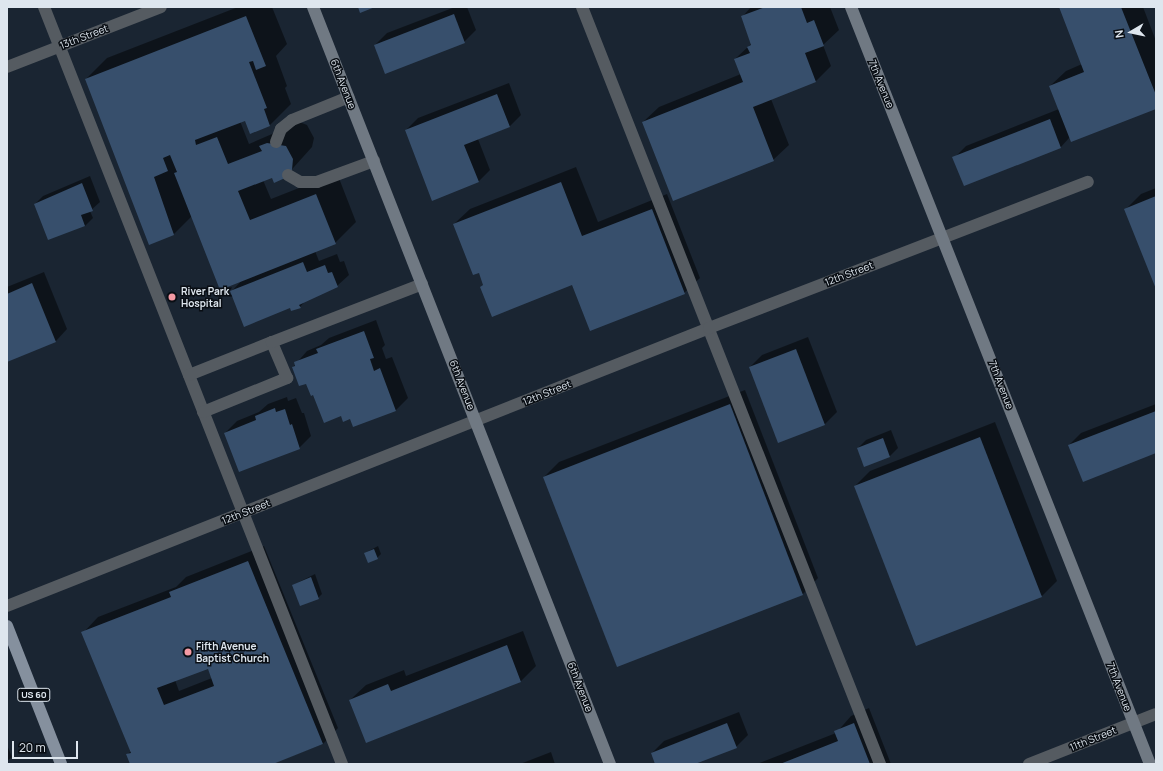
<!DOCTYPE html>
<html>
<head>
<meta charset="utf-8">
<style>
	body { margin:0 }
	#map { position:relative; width:1163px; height:771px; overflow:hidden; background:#1a2532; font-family:Manrope,sans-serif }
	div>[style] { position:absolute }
	.shadow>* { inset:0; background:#0007 }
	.building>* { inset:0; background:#374f6c }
	.lane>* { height:12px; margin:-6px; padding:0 6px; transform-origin:6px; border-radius:6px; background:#555b61 }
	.street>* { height:12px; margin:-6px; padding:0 6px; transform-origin:6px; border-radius:6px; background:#555b61 }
	.secondary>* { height:12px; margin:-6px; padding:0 6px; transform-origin:6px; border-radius:6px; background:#707983 }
	.primary>* { height:12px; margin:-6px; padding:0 6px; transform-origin:6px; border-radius:6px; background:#85909e }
	.dots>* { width:11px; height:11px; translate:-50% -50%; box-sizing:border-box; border:2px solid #090e14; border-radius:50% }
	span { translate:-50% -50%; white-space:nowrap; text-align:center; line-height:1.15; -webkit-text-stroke:3px #090e14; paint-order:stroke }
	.shield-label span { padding:1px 3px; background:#090e14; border:1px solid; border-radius:3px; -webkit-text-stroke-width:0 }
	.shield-label { font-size:9px; color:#dee6ee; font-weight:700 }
	.street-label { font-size:10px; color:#dee6ee }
	.poi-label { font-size:10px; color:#dee6ee; font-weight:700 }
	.left { translate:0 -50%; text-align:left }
	.frame { position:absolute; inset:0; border:8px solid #dee6ee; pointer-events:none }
	.north { position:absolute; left:1111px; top:12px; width:40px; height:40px; -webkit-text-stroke:3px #090e14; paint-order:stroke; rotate:261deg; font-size:11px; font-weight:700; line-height:16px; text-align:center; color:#dee6ee }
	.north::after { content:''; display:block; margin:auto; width:14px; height:18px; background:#dee6ee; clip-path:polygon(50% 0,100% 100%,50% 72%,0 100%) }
	.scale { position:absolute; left:12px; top:741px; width:66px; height:18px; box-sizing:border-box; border:2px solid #dee6ee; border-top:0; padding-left:5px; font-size:12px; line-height:14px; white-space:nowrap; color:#dee6ee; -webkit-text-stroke:3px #090e14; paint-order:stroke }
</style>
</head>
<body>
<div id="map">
	<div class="shadow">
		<i style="clip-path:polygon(238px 7px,272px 7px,287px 44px,276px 56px,287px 86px,285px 88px,291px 104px,270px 125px,251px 132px,246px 119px,240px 121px,249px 144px,272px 134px,282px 125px,297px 121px,307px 125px,314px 138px,312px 147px,285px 177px,272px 176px,263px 180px,271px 199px,337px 173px,356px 222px,335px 243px,315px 251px,319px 261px,337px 254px,340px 262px,344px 261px,349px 275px,337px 286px,306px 300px,300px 307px,291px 307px,231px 292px,243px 279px,192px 216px,174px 234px,86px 79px,107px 58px)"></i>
		<i style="clip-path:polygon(455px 7px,467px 7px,476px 30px,464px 42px,375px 45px,387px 33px)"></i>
		<i style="clip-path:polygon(751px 7px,830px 7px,839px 30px,823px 45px,831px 66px,816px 81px,771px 99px,789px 145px,773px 160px,643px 122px,659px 107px,741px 74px,735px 59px,751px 44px,742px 17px)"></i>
		<i style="clip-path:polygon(1060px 7px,1143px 7px,1156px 41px,1156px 107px,1070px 137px,1060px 148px,954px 158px,966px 146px,1059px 109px,1050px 86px,1066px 71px,1082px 64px)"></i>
		<i style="clip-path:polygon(509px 83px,521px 115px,509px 127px,478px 139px,490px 170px,478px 182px,406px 130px,418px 118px)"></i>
		<i style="clip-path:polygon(576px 167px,598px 222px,667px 194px,700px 278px,684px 293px,573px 284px,481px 287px,484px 284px,479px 272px,454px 224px,470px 209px)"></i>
		<i style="clip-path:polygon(90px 176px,100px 202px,90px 211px,93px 218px,85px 226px,35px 204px,43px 196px)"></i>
		<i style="clip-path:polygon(1156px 188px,1156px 287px,1126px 209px,1141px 194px)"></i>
		<i style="clip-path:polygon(44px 272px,67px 329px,56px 341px,7px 361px,7px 287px)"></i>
		<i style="clip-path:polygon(376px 320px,385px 345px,382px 348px,386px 359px,392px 357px,408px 398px,396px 410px,353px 426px,351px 418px,341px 415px,314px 394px,293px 367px,307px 351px,321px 345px,329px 338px)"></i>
		<i style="clip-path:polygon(808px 337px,837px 412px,825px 424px,779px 442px,750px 367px,762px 355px)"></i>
		<i style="clip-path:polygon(745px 390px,818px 578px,803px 594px,617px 666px,544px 477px,559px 462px)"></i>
		<i style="clip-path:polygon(287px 397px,288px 401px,296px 398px,302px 413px,304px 413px,311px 436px,299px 448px,225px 433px,237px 421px,259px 412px,268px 404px)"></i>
		<i style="clip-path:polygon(1156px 404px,1156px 452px,1069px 445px,1081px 433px)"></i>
		<i style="clip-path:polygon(995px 422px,1057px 581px,1042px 596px,855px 486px,870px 471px)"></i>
		<i style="clip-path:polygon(891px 430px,898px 448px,890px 456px,865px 466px,858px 448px,866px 440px)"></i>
		<i style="clip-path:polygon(evenodd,264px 546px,338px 728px,323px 744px,271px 764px,131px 764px,127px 755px,131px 751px,83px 633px,98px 617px,176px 587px,186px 577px,264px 546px,208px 667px,212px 678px,179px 691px,175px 680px,208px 667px)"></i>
		<i style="clip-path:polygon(378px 546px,381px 554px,377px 558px,365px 553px)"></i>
		<i style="clip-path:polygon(315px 574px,322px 594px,318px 598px,293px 585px)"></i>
		<i style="clip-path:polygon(523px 631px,536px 666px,521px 681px,367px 742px,350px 700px,366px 685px,404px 670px,406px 676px)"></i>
		<i style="clip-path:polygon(869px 708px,891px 764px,757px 764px,836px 733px,851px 716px)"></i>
		<i style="clip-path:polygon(739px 712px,748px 735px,736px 747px,693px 764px,656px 764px,652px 753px,664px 741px)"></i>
		<i style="clip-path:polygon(7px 745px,12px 757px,7px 761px)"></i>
		<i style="clip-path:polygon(551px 752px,555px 764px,520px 764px)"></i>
	</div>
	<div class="building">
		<i style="clip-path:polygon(358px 7px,375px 7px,360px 13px)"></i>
		<i style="clip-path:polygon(765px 7px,801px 7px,807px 23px,814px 20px,824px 46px,805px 53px,816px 82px,753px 107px,774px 161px,673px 201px,642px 122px,743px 82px,734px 59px,750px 53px,747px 47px,751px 45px,741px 16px)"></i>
		<i style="clip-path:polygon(1059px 7px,1121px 7px,1156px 95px,1156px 109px,1071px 142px,1049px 86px,1084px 72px)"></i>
		<i style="clip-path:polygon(454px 14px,465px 43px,385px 74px,374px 45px)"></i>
		<i style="clip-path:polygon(246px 16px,266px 66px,256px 70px,253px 61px,249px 62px,267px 108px,264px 109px,270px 126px,250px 134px,245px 121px,195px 140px,196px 145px,217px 137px,228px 164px,262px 151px,259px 146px,267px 143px,286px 146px,293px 159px,292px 170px,285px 178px,274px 183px,272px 178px,238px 191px,250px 220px,316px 194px,336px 244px,220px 290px,174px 173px,177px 172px,170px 155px,163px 158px,168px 171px,154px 177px,174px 235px,149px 245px,85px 79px)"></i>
		<i style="clip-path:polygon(497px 94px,510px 127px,464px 145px,479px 182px,432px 201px,405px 130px)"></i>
		<i style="clip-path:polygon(1050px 119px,1061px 148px,964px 186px,952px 157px)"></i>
		<i style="clip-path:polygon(561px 182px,582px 236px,652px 209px,685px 294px,590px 331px,572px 285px,492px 317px,480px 287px,483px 285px,479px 273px,473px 275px,453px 224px)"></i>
		<i style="clip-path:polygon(82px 183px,93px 211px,81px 215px,85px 226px,48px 240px,34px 204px)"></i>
		<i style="clip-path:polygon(1156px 196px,1156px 289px,1124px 209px)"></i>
		<i style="clip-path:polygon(303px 262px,307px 272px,325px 265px,328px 273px,332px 272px,338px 287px,299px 305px,301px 308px,291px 311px,290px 308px,244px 327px,230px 291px)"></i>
		<i style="clip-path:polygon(32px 283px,56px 342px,7px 362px,7px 294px)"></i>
		<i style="clip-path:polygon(364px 331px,374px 358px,370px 359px,374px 371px,380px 368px,396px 411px,353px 427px,350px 419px,343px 422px,341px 416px,324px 423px,313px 395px,311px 396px,306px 384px,299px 386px,292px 367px,295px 366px,294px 362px,318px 353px,316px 349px)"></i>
		<i style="clip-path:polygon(796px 349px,825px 425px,778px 443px,749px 367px)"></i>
		<i style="clip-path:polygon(730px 404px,803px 595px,617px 667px,543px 477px)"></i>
		<i style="clip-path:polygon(275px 408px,276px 412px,285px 409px,290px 425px,292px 424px,300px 449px,239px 472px,224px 433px,256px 420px,255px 416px)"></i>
		<i style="clip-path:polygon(1156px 411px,1156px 453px,1083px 482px,1068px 445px)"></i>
		<i style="clip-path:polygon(980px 437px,1042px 597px,916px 646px,854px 486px)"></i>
		<i style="clip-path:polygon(883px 438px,890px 457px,864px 467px,857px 448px)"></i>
		<i style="clip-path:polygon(374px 549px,378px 559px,368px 563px,364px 553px)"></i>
		<i style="clip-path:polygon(evenodd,248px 561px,323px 744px,273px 764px,130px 764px,126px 754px,131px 753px,81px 632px,171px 597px,169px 592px,248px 561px,208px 669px,214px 686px,164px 705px,157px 688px,208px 669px)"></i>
		<i style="clip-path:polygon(311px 577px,319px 599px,300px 606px,292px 585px)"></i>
		<i style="clip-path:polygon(507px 645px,521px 682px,366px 743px,349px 700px,388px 684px,391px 691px)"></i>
		<i style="clip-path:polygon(727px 723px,737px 748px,695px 764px,655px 764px,651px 753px)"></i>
		<i style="clip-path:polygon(854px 723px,870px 764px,780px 764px,838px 741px,834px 731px)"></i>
	</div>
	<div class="lane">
		<i style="left:44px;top:7px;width:814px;rotate:68.51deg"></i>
		<i style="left:582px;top:7px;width:814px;rotate:68.51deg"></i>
		<i style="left:276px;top:142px;width:14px;rotate:-69deg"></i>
		<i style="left:281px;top:129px;width:14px;rotate:-39deg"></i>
		<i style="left:292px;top:120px;width:61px;rotate:-22deg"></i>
		<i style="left:288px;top:175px;width:14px;rotate:30deg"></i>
		<i style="left:300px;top:182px;width:17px"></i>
		<i style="left:317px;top:182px;width:61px;rotate:-20.2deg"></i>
		<i style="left:189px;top:375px;width:89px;rotate:-21.7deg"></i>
		<i style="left:203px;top:412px;width:91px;rotate:-22deg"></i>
		<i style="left:287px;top:378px;width:39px;rotate:-113deg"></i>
		<i style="left:272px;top:342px;width:161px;rotate:-21.1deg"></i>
	</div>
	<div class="street">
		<i style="left:7px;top:67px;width:165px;rotate:-21.3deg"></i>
		<i style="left:7px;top:606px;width:755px;rotate:-21.6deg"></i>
		<i style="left:709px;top:328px;width:406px;rotate:-21.1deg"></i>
		<i style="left:1029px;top:764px;width:136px;rotate:-21.5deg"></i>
	</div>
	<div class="secondary">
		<i style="left:313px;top:7px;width:813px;rotate:68.58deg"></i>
		<i style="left:851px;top:7px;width:814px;rotate:68.45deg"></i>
	</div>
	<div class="primary">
		<i style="left:7px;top:626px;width:148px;rotate:68.6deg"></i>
	</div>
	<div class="dots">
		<i style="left:172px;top:297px;background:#f49aa4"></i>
		<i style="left:188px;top:652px;background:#f49aa4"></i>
	</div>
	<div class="shield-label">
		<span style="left:34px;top:695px">US 60</span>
	</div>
	<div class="street-label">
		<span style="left:84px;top:37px;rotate:-21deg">13th Street</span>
		<span style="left:343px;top:84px;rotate:69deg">6th Avenue</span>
		<span style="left:881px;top:84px;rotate:68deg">7th Avenue</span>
		<span style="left:849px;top:274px;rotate:-21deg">12th Street</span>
		<span style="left:462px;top:385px;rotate:69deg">6th Avenue</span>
		<span style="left:1001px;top:385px;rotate:69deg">7th Avenue</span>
		<span style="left:547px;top:393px;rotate:-22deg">12th Street</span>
		<span style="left:246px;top:512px;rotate:-22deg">12th Street</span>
		<span style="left:580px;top:687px;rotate:69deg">6th Avenue</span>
		<span style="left:1119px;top:687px;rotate:69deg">7th Avenue</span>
		<span style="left:1093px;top:739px;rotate:-22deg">11th Street</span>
	</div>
	<div class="poi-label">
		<span class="left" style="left:181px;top:297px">River Park<br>Hospital</span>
		<span class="left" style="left:196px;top:652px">Fifth Avenue<br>Baptist Church</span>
	</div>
	<div class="frame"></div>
	<div class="north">N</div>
	<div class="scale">20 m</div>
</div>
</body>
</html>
